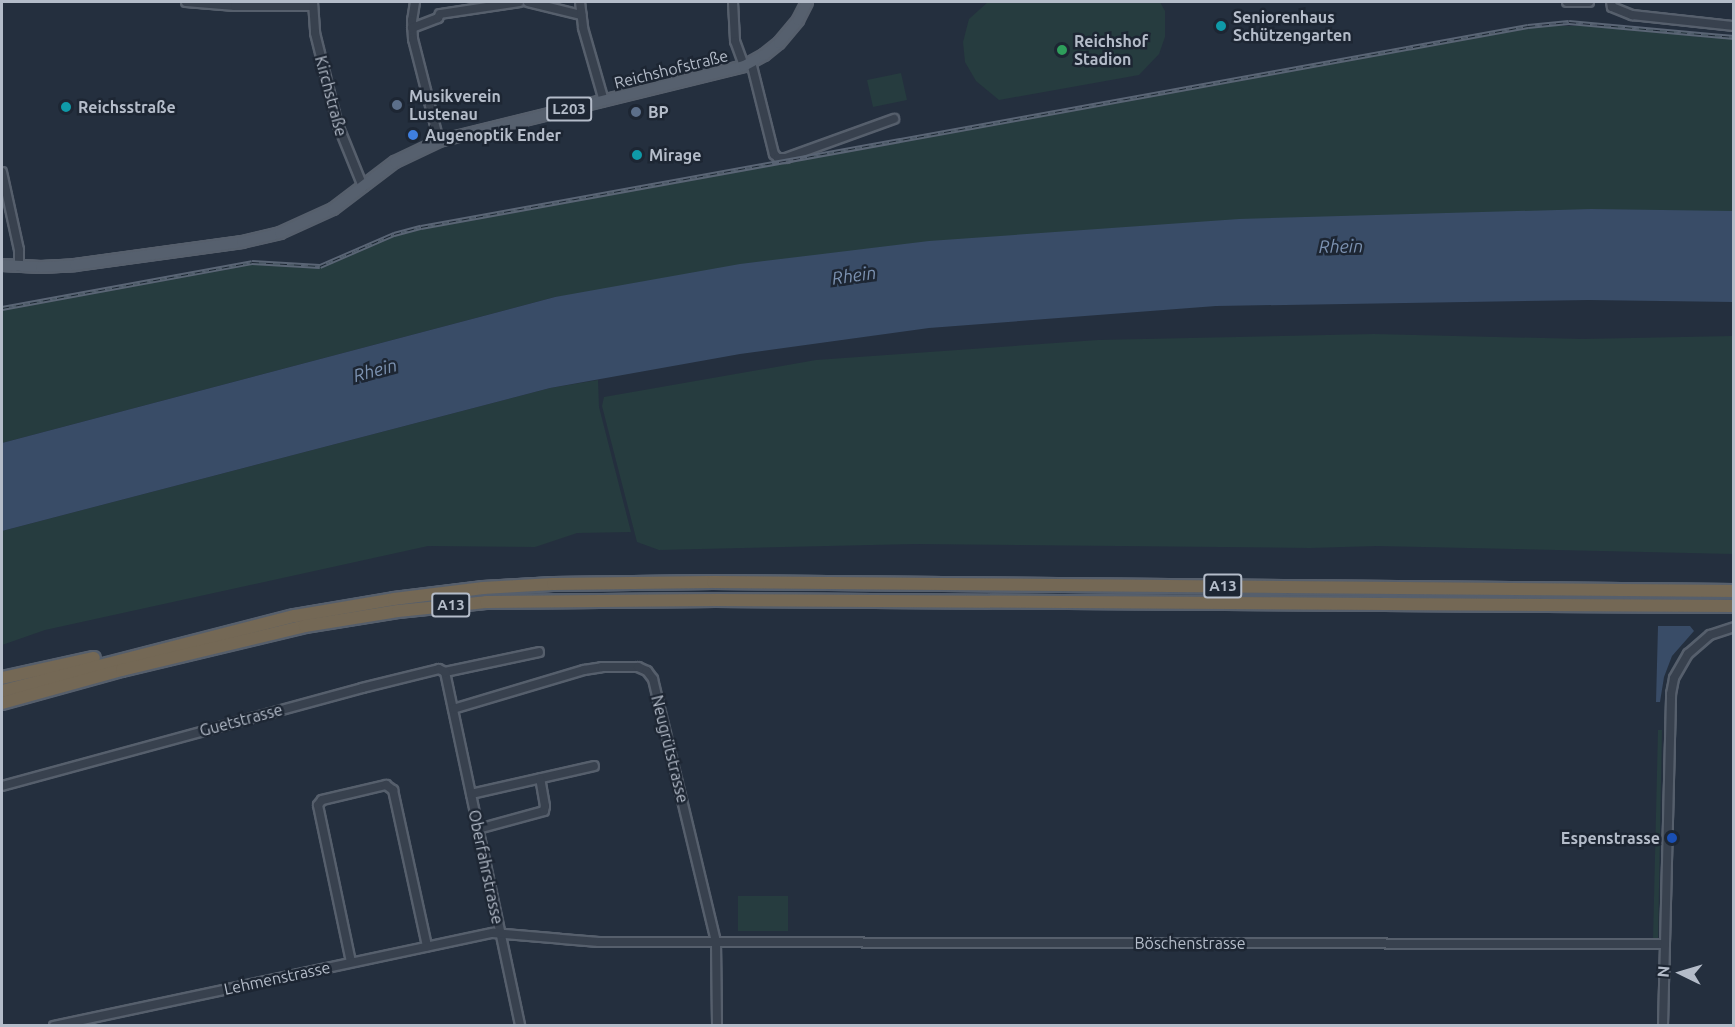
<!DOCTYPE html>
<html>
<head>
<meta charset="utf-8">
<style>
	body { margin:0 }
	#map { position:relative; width:1735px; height:1027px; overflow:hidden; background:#242f3e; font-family:Ubuntu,sans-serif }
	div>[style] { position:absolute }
	.green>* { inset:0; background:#263c3f }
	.water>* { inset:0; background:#394c67 }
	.roads { filter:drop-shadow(2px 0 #565f6c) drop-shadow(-2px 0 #565f6c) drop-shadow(0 2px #565f6c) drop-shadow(0 -2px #565f6c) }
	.minor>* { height:8px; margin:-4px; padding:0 4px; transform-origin:4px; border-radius:4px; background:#38414e }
	.major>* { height:10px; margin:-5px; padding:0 5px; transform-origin:5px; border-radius:5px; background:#56606e }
	.highway>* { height:12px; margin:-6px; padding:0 6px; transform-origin:6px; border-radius:6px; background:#746855 }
	.rail>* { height:4.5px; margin-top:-2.25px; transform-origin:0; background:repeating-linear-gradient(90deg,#1d2633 0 7px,#5a6575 0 14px); box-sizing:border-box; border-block:2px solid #5a6575 }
	.dots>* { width:16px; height:16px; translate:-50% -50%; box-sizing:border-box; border:3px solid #1d2633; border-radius:50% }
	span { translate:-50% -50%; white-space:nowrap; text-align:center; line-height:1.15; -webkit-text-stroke:5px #1d2633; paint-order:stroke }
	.shield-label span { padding:2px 4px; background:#1d2633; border:2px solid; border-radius:4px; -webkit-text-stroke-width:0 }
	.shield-label { font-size:15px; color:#b4bcc9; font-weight:700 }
	.poi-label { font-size:16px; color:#b4bcc9; font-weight:700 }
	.left { translate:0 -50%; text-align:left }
	.right { translate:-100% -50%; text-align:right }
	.street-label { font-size:16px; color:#b4bcc9 }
	.water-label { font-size:18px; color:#7c92b1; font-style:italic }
	.frame { position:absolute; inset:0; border:3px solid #b4bcc9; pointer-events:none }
	.north { position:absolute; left:1651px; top:943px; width:60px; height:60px; -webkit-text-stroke:4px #1d2633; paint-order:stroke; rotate:275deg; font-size:16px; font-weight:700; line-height:24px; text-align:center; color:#b4bcc9 }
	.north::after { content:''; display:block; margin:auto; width:21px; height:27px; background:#b4bcc9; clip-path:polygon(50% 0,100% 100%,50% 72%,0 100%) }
</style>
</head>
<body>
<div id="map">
	<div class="green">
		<i style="clip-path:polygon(988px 2px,1160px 2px,1165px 11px,1165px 37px,1159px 54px,1139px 75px,999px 100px,976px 81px,965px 62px,963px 42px,969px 19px)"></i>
		<i style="clip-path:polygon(1528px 26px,1630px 26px,1733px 37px,1733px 211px,555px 297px,2px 443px,2px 307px,252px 262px,320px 266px,394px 234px,421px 227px)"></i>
		<i style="clip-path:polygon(901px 73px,907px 100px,873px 107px,867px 80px)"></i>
		<i style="clip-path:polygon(1374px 334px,1582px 339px,1733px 336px,1733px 554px,1377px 546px,1310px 548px,915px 544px,659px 550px,637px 542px,602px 406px,604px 397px,816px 360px,1098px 340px)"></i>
		<i style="clip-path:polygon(598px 380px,599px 407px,631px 532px,577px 533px,535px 547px,428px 546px,45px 630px,2px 645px,2px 531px,550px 388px)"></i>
		<i style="clip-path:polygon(1658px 730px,1662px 730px,1658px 940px,1653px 940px)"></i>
		<i style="clip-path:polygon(738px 896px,788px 896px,788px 931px,738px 931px)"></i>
	</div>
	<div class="water">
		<i style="clip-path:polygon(1591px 209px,1733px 211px,1733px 302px,1589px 300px,1216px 306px,929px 328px,740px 354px,550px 388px,2px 531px,2px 443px,555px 297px,740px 264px,929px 241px,1239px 219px)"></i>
		<i style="clip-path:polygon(1658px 626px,1690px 626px,1694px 631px,1672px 656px,1664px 677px,1660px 702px,1656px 702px)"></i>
	</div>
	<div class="roads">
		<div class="minor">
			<i style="left:186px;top:2px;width:49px;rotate:4.7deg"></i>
			<i style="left:235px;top:6px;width:78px"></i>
			<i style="left:313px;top:2px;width:31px;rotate:86deg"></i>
			<i style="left:315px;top:33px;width:95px;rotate:76deg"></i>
			<i style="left:338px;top:125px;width:67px;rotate:68deg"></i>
			<i style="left:415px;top:2px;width:18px;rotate:99deg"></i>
			<i style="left:412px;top:20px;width:19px;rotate:87deg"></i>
			<i style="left:413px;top:39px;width:105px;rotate:75.7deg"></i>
			<i style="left:528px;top:2px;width:55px;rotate:13.8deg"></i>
			<i style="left:580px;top:2px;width:26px;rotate:83deg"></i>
			<i style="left:583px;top:28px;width:76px;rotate:74deg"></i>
			<i style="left:733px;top:2px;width:39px;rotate:87deg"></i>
			<i style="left:735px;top:41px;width:27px;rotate:70deg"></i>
			<i style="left:1567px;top:2px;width:22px"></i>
			<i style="left:1611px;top:2px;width:5px;rotate:79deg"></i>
			<i style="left:1612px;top:7px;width:22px;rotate:22deg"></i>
			<i style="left:1632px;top:15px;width:103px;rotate:6.2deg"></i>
			<i style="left:412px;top:28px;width:28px;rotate:-21deg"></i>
			<i style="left:438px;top:18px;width:4px;rotate:-63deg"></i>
			<i style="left:440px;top:14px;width:80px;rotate:-8.6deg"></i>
			<i style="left:751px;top:62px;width:95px;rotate:76deg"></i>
			<i style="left:774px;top:154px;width:6px;rotate:45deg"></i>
			<i style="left:778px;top:158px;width:8px"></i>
			<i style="left:786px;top:158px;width:115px;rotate:-19.9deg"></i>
			<i style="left:2px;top:172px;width:80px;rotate:77.7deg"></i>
			<i style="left:19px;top:250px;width:17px;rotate:90deg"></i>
			<i style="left:445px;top:672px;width:362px;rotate:78deg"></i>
			<i style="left:445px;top:672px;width:96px;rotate:-12deg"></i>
			<i style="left:453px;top:709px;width:137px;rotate:-16.6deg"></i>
			<i style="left:584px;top:670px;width:18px;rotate:-9deg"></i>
			<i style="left:602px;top:667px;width:36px"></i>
			<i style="left:638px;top:667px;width:10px;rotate:24deg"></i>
			<i style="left:647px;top:671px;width:10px;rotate:53deg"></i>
			<i style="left:653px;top:679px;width:47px;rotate:76.6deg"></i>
			<i style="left:664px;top:725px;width:223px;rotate:76.5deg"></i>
			<i style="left:716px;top:942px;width:84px;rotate:89.3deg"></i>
			<i style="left:2px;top:786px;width:373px;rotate:-15.2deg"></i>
			<i style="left:362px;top:688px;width:79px;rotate:-13.9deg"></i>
			<i style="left:439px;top:669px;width:7px;rotate:27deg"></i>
			<i style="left:471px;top:794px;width:126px;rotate:-12.8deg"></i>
			<i style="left:478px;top:829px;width:68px;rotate:-15.3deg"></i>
			<i style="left:544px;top:811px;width:5px;rotate:-79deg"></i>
			<i style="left:545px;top:806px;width:28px;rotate:-100deg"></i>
			<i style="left:351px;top:962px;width:160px;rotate:-101.9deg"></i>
			<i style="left:318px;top:805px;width:6px;rotate:-51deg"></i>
			<i style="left:322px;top:800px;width:66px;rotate:-13.2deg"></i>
			<i style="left:386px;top:785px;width:9px;rotate:36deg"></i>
			<i style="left:393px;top:790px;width:160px;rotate:77.7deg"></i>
			<i style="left:54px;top:1026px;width:449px;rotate:-12deg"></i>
			<i style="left:493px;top:933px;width:106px;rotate:4.9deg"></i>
			<i style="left:599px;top:942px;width:1066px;rotate:0.11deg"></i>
			<i style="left:1663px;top:1026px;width:332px;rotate:-88.6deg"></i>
			<i style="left:1671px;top:694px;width:16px;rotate:-79deg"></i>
			<i style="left:1674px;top:678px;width:28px;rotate:-60deg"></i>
			<i style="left:1688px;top:654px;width:29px;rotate:-41deg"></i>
			<i style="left:1710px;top:635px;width:25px;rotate:-18deg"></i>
		</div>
		<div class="major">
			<i style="left:2px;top:265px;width:39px;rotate:3deg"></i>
			<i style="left:41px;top:267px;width:34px;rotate:-3deg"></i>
			<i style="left:75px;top:265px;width:169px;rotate:-7.8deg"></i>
			<i style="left:242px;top:242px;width:39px;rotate:-13deg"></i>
			<i style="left:280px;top:233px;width:58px;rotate:-24.4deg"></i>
			<i style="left:333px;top:209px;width:78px;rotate:-37.2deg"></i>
			<i style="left:395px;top:162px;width:49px;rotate:-25.5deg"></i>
			<i style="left:439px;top:141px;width:314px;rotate:-13.8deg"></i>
			<i style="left:744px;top:66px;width:23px;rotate:-29deg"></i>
			<i style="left:764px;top:55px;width:19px;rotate:-39deg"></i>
			<i style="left:779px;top:43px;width:30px;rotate:-50deg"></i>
			<i style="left:798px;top:20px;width:20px;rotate:-63deg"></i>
		</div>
		<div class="highway">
			<i style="left:2px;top:678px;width:94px;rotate:-12.3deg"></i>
			<i style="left:2px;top:691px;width:302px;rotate:-14.4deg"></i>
			<i style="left:295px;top:616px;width:100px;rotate:-9.7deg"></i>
			<i style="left:394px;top:599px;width:90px;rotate:-7deg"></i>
			<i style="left:483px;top:588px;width:70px;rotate:-3.3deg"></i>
			<i style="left:553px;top:584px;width:160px;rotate:-0.7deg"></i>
			<i style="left:713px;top:582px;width:1021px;rotate:0.51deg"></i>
			<i style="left:2px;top:703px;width:124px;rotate:-15.4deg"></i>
			<i style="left:122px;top:670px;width:188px;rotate:-13.5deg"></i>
			<i style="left:305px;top:626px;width:94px;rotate:-9.2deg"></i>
			<i style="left:398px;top:611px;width:88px;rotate:-5.8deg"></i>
			<i style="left:486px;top:602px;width:230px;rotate:-0.5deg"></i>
			<i style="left:716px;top:600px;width:1018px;rotate:0.34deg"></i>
		</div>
	</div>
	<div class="rail">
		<i style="left:2px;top:308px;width:254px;rotate:-10.4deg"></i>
		<i style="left:252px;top:262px;width:68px;rotate:3.4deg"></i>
		<i style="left:320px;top:266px;width:81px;rotate:-23.4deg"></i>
		<i style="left:394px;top:234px;width:28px;rotate:-15deg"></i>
		<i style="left:421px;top:227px;width:1125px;rotate:-10.29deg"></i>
		<i style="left:1528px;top:26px;width:41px;rotate:-5.6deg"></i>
		<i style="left:1569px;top:22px;width:166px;rotate:5.2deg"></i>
	</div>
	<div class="dots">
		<i style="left:1221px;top:26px;background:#0f9aa8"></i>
		<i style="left:1062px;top:50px;background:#2e9e5b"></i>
		<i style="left:397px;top:105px;background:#5c6f8a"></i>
		<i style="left:66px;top:107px;background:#0f9aa8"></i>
		<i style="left:636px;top:112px;background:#5c6f8a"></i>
		<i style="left:413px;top:135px;background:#3f7fe0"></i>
		<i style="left:637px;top:155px;background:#0f9aa8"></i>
		<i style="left:1672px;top:838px;background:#1a4fb4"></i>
	</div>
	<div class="shield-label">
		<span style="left:569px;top:109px">L203</span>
		<span style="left:1223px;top:586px">A13</span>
		<span style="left:451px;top:605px">A13</span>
	</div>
	<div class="poi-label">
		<span class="left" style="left:1233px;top:26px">Seniorenhaus<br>Schützengarten</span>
		<span class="left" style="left:1074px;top:50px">Reichshof<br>Stadion</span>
		<span class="left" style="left:409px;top:105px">Musikverein<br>Lustenau</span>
		<span class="left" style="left:78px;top:107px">Reichsstraße</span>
		<span class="left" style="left:648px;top:112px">BP</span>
		<span class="left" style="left:425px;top:135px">Augenoptik Ender</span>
		<span class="left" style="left:649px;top:155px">Mirage</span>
		<span class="right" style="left:1660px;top:838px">Espenstrasse</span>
	</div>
	<div class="street-label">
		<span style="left:671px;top:69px;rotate:-14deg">Reichshofstraße</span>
		<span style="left:331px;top:96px;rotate:75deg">Kirchstraße</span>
		<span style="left:241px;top:720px;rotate:-15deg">Guetstrasse</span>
		<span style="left:670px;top:749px;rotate:76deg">Neugrütstrasse</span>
		<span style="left:486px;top:867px;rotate:78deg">Oberfahrstrasse</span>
		<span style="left:1190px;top:943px">Böschenstrasse</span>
		<span style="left:277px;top:978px;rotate:-12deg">Lehmenstrasse</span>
	</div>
	<div class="water-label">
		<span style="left:1341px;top:246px;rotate:-1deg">Rhein</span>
		<span style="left:854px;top:275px;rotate:-8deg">Rhein</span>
		<span style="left:375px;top:370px;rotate:-15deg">Rhein</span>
	</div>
	<div class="frame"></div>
	<div class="north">N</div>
</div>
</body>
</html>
